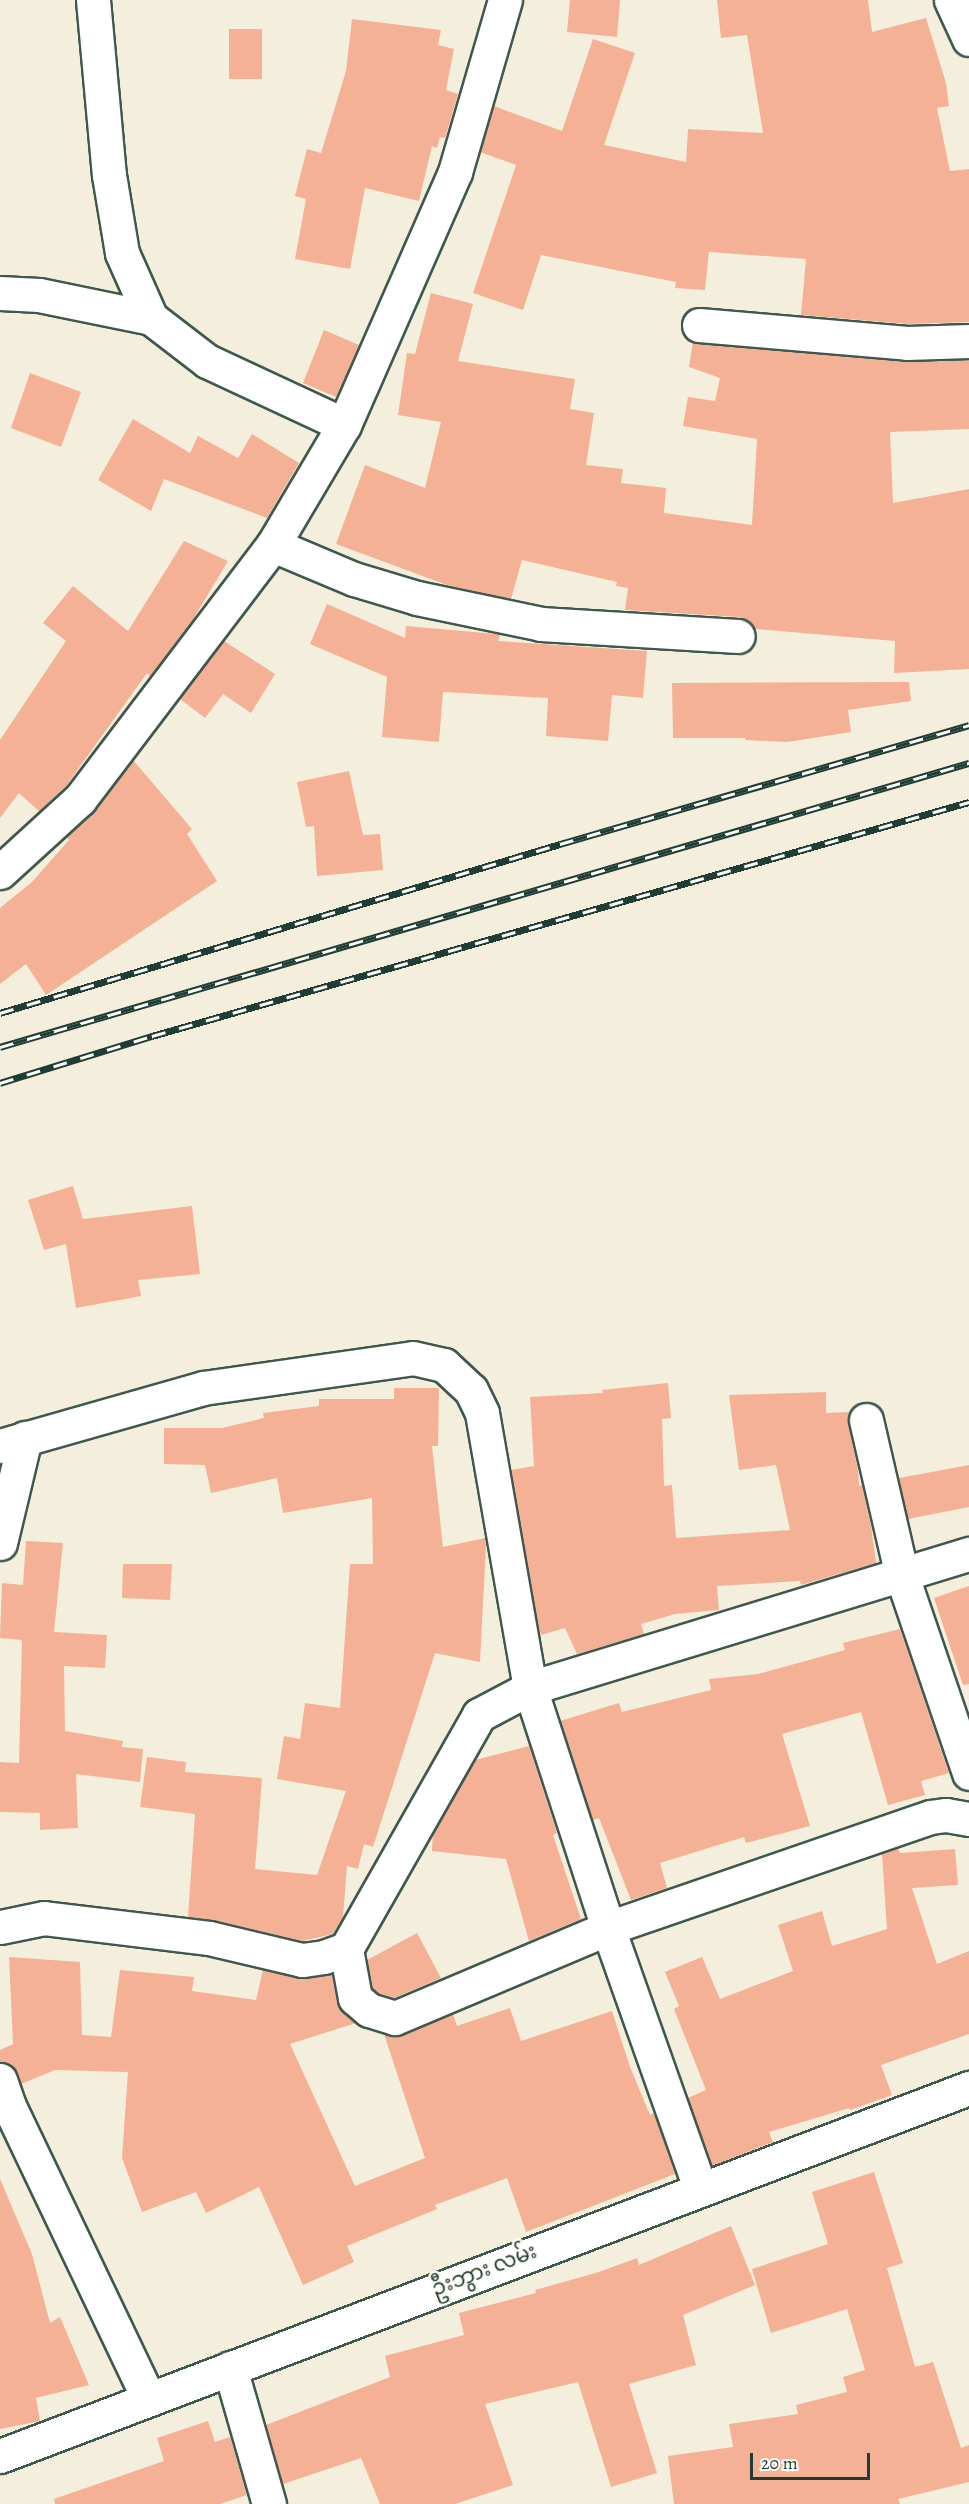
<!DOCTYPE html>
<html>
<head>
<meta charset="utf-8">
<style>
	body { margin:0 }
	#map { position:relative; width:969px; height:2504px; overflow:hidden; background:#f3efdc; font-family:Alegreya,"Noto Sans Myanmar",serif }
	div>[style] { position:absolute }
	.building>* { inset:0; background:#f4b196 }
	.roads { filter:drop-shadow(2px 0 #3f584d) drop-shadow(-2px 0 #3f584d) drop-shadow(0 2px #3f584d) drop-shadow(0 -2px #3f584d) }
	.minor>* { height:33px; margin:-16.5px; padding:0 16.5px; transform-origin:16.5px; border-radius:16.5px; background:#fff }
	.rail>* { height:7px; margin-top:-3.5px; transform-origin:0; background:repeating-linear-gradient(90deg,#fdfcf7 0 14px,#1f3d34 0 28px); box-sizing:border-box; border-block:2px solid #1f3d34 }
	span { translate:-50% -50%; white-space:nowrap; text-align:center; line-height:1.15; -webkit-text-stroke:5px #fdfcf7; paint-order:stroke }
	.street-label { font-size:21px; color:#1f3d34 }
	.scale { position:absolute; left:750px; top:2453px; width:120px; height:27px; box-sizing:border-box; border:3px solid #1f3d34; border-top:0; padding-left:8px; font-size:18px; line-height:21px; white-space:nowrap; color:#1f3d34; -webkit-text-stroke:4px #fdfcf7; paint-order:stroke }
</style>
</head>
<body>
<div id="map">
	<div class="building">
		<i style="clip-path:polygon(570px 0,620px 0,617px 37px,567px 32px)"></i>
		<i style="clip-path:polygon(717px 0,868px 0,872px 32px,926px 18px,946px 83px,949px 106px,937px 108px,950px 171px,969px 169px,969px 322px,908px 324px,801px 315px,806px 259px,709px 252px,705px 290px,675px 288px,676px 282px,541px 255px,523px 310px,473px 293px,516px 165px,480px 152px,494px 106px,562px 131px,593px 39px,635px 53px,604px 145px,686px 162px,688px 129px,763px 133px,747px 35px,721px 38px)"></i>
		<i style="clip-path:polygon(352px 19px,441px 30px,438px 45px,454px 49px,446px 90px,458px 94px,445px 138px,440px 137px,437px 148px,432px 146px,419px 201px,365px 188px,350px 269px,295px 259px,306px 199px,295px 196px,307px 149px,321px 153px,346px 71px)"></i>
		<i style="clip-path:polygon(229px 29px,262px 29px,262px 79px,229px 79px)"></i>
		<i style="clip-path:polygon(431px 293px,473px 304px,458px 361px,575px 379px,570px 409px,594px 413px,586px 465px,623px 469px,621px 483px,666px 488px,664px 513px,752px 525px,757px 439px,683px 426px,688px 397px,715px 401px,720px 378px,689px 367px,693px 342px,906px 362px,969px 360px,969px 429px,890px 432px,893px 503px,969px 489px,969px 669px,894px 673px,895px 641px,755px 629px,749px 621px,739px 617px,625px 610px,628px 588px,616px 586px,617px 582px,522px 560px,511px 599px,447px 585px,336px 544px,365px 465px,425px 488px,441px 422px,398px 415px,407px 353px,415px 354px)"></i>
		<i style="clip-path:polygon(324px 330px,359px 345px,336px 397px,303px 383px)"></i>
		<i style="clip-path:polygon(30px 373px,81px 392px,61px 447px,11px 428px)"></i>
		<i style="clip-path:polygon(133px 419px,190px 453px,198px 436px,238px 458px,252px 434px,299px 463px,267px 518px,164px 479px,151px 511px,98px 480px)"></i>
		<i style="clip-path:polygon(184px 541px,228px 561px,192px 621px,150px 676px,147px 673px,66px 786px,39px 811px,19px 793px,0 818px,0 740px,66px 641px,43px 623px,73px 586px,128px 631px)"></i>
		<i style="clip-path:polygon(327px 604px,405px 638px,406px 626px,496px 634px,500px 635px,498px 641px,647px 651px,643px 698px,612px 695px,608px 741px,546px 736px,548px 698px,443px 692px,439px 742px,382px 737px,387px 677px,310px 644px)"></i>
		<i style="clip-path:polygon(224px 641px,275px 674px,251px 713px,223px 694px,205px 718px,180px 699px)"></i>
		<i style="clip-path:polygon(909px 682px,911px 701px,848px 710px,851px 732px,787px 742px,745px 740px,745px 738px,673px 738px,672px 683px)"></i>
		<i style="clip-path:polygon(133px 760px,192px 829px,187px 834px,217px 881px,46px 995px,26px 964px,0 984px,0 908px,32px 882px,69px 840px,66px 837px,95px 810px)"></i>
		<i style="clip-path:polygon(349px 771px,363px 835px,380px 834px,383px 870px,317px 876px,314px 826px,306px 827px,297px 782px)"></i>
		<i style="clip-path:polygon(73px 1186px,83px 1219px,192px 1206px,200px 1274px,138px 1280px,141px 1296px,76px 1308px,66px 1244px,44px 1250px,28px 1200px)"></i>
		<i style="clip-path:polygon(668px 1383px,671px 1418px,662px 1419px,664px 1486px,672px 1485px,676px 1538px,790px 1530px,776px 1465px,739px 1470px,729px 1395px,826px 1392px,826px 1413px,849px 1412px,848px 1424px,858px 1470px,859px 1486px,862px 1485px,871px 1526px,876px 1563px,801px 1585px,800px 1581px,717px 1586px,719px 1610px,675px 1614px,641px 1624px,644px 1634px,577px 1654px,565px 1628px,541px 1635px,537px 1621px,511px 1470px,534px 1466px,530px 1397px,603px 1393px,602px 1390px)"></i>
		<i style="clip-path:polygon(394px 1388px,439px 1388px,438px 1446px,432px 1446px,443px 1547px,485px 1538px,486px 1545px,480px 1662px,435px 1653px,373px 1847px,364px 1844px,358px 1869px,347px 1866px,343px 1917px,333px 1934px,303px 1941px,213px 1920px,188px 1917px,195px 1814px,140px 1807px,147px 1757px,186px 1762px,185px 1772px,262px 1778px,255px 1869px,317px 1875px,346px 1791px,277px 1779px,284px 1736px,300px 1739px,305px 1703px,340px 1708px,350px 1564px,373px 1564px,372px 1498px,283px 1513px,277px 1478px,211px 1493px,205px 1465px,164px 1464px,164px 1428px,222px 1428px,264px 1418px,263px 1413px,319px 1406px,319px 1399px,394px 1399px)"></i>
		<i style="clip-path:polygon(969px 1465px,969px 1507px,908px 1519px,899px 1478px)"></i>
		<i style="clip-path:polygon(26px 1541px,63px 1543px,54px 1632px,107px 1635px,105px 1668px,64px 1666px,65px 1731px,123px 1741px,122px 1747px,143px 1749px,140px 1782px,76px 1774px,78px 1828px,40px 1830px,40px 1813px,0 1812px,0 1762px,19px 1763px,22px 1640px,0 1638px,2px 1583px,23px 1585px)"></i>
		<i style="clip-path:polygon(123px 1564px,172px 1564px,170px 1600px,122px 1598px)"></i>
		<i style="clip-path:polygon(969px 1586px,969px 1684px,963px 1685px,934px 1598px)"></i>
		<i style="clip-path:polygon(900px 1629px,949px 1773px,921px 1781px,925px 1795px,888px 1805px,861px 1712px,782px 1734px,810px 1826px,746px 1843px,744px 1837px,660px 1863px,667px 1888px,631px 1900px,599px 1818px,593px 1820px,560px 1721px,619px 1703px,622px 1712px,711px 1690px,709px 1679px,758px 1674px,845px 1650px,843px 1643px)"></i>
		<i style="clip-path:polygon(529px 1746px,557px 1833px,553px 1835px,581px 1919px,529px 1941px,506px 1859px,432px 1851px,433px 1833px,475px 1760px)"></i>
		<i style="clip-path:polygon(898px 1848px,900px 1853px,955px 1849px,958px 1885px,912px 1888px,937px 1964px,969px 1951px,969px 2034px,881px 2065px,892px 2095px,850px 2110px,849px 2108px,769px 2132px,773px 2142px,712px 2166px,688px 2098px,706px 2090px,674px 2009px,679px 2006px,665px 1972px,702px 1957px,720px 1999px,793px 1971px,778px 1925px,822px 1911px,832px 1946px,887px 1929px,882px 1854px)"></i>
		<i style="clip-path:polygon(417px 1933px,441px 1978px,394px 1998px,378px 1993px,372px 1988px,367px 1960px)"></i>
		<i style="clip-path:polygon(9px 1957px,80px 1962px,82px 2035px,111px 2037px,120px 1970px,194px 1977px,192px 1991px,256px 2000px,263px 1970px,298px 1978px,332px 1974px,337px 2002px,343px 2012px,356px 2023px,290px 2044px,355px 2186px,425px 2158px,384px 2034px,402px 2035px,453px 2014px,457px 2026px,510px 2008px,521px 2041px,612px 2011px,630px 2067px,650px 2115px,654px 2113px,675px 2174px,526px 2232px,507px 2178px,435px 2205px,437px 2209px,347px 2246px,354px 2262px,303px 2285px,259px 2187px,206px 2213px,196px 2192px,142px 2212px,122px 2158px,128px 2072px,55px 2070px,21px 2084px,13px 2066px,0 2062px,0 2050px,13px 2044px)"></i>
		<i style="clip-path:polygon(874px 2172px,903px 2263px,887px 2268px,915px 2367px,933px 2362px,961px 2448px,969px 2445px,969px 2482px,898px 2499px,900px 2504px,674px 2504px,668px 2456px,733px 2447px,729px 2424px,798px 2414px,796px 2405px,847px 2392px,843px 2377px,865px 2370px,847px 2309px,771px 2333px,752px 2269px,828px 2244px,812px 2192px)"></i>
		<i style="clip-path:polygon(0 2179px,32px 2254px,50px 2323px,60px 2317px,89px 2385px,36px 2398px,40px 2421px,0 2429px)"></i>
		<i style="clip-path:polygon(731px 2226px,755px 2285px,683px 2315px,696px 2365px,629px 2384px,657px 2473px,611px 2487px,578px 2382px,485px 2404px,513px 2485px,455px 2504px,380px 2504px,361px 2458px,283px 2484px,266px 2425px,390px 2377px,385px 2356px,464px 2335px,459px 2313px,536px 2293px,535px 2290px,599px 2272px,637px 2258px,639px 2265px)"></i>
		<i style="clip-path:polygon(208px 2421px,215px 2442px,230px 2437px,247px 2495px,220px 2504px,55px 2504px,54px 2499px,164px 2461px,157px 2438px)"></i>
	</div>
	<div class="roads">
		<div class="minor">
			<i style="left:93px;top:0;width:176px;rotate:84.8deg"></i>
			<i style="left:109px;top:175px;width:79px;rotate:80.5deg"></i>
			<i style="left:122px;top:253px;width:71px;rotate:66deg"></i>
			<i style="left:151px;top:318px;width:71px;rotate:37.5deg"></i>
			<i style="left:207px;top:361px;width:151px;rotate:25deg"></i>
			<i style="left:951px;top:0;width:43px;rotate:65.2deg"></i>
			<i style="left:0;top:293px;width:39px;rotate:3deg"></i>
			<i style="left:39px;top:295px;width:114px;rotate:11.6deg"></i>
			<i style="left:699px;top:325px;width:209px;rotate:4.9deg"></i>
			<i style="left:907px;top:343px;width:62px;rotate:-1.8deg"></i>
			<i style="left:273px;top:545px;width:88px;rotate:22.8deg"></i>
			<i style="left:354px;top:579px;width:66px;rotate:16.8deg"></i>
			<i style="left:417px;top:598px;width:127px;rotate:11.8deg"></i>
			<i style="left:541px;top:624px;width:197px;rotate:3.5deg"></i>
			<i style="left:0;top:872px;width:108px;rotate:-42.4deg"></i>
			<i style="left:80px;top:799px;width:319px;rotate:-52.8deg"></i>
			<i style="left:273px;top:545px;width:139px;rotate:-59.4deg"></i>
			<i style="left:344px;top:425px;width:276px;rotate:-66.3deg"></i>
			<i style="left:455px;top:172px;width:179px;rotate:-73.8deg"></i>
			<i style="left:866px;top:1420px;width:160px;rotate:77deg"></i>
			<i style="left:902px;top:1576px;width:208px;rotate:71.2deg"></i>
			<i style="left:0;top:1446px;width:211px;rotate:-15.9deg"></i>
			<i style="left:203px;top:1388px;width:212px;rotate:-8.1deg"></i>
			<i style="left:413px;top:1358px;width:32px;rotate:13deg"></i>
			<i style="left:444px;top:1365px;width:37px;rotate:43deg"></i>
			<i style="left:471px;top:1390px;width:25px;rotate:64deg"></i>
			<i style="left:482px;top:1413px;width:279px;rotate:80.1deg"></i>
			<i style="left:530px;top:1688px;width:58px;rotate:152.1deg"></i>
			<i style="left:479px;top:1715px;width:269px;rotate:119.6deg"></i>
			<i style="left:346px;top:1949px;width:23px;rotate:160deg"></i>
			<i style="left:324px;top:1957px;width:22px;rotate:172deg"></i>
			<i style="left:302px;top:1960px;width:96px;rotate:-166.7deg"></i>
			<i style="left:209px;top:1938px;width:166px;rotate:-173.1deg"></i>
			<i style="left:44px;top:1918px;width:45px;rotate:168.4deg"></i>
			<i style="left:0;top:1543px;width:108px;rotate:-76.6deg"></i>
			<i style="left:346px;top:1949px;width:50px;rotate:79.6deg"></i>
			<i style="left:355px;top:1998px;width:18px;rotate:41deg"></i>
			<i style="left:369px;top:2010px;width:27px;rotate:17deg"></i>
			<i style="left:395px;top:2018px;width:231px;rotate:-22.9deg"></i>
			<i style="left:608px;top:1928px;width:342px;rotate:-19deg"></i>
			<i style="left:931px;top:1817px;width:15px;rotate:-8deg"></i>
			<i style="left:946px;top:1815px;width:23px;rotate:10deg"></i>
			<i style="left:0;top:2080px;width:28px;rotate:71deg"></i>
			<i style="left:9px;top:2106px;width:325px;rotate:64.5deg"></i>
			<i style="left:700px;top:2188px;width:276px;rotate:-109.5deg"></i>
			<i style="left:608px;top:1928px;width:252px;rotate:-108deg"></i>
			<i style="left:530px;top:1688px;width:459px;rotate:-17deg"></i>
			<i style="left:230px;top:2368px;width:141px;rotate:74deg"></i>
			<i style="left:0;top:2456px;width:1037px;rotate:-20.8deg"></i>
		</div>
	</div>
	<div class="rail">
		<i style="left:0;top:1013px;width:585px;rotate:-16.79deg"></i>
		<i style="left:560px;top:844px;width:426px;rotate:-16.2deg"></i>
		<i style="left:0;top:1047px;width:1010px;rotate:-16.34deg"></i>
		<i style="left:0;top:1083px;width:159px;rotate:-17.2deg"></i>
		<i style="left:152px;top:1036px;width:850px;rotate:-15.98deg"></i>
	</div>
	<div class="street-label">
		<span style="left:484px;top:2270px;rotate:-21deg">ဦးဘွား လမ်း</span>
	</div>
	<div class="scale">20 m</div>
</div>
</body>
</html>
